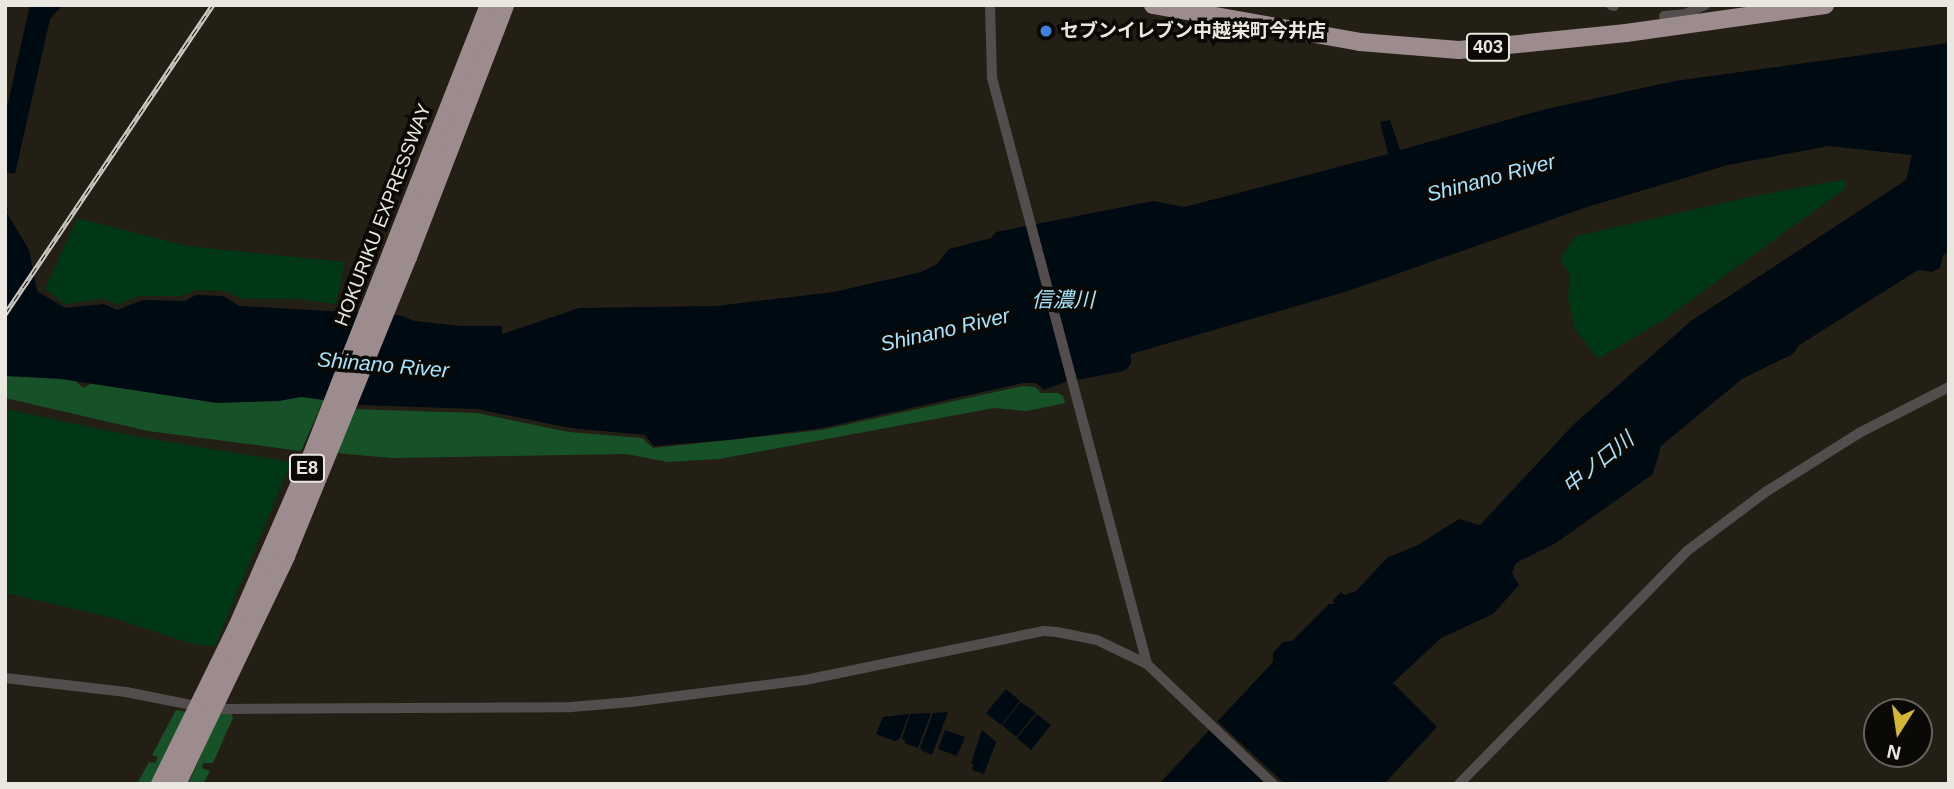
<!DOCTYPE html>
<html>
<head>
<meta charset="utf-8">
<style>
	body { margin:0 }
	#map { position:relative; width:1954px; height:789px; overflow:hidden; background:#231f15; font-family:Helvetica,"Noto Sans JP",sans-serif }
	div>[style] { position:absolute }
	.green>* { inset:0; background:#003714 }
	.forest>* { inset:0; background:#175128 }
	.water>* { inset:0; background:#000a12 }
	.pier>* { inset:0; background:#231f15 }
	.street>* { height:10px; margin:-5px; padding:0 5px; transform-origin:5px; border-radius:5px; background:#544d4e }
	.highway>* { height:18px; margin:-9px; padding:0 9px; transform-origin:9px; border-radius:9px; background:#9d8c8d }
	.rail>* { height:5px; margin-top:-2.5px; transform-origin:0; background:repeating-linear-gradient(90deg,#0b0905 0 8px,#cccac2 0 16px); box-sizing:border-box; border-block:2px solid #cccac2 }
	.dots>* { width:19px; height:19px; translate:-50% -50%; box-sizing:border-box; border:4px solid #0b0905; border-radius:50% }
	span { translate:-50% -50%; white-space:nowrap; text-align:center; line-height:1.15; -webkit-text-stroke:7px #0b0905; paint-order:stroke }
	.shield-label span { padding:2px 5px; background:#0b0905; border:2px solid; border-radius:5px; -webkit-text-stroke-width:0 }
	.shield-label { font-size:18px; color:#e9e7df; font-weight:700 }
	.poi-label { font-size:19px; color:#e9e7df; font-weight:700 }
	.left { translate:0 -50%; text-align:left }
	.street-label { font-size:19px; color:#e9e7df }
	.water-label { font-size:21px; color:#a7e5ff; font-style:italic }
	.frame { position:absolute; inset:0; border:7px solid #e9e7df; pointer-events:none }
	.north { position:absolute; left:1863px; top:698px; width:70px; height:70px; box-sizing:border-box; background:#0b0905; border:2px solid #64625c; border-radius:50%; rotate:192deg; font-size:19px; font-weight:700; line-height:28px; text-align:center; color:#e9e7df }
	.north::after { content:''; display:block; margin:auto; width:24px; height:32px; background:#d4b635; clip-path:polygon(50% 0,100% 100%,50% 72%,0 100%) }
</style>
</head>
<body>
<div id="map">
	<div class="green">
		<i style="clip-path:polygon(1846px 179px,1846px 188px,1665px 319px,1598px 359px,1574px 328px,1568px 297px,1570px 274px,1562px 263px,1562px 255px,1576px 236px,1754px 196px)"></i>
		<i style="clip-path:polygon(77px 218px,187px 246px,345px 262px,336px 304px,297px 299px,243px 299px,225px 291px,197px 290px,182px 296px,140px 296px,117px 305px,104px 299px,65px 304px,45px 289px)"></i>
		<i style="clip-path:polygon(5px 409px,129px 435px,291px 462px,215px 646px,192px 644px,113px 618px,5px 593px)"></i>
	</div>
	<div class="forest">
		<i style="clip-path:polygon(5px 370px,67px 373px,83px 388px,102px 378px,326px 394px,301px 451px,148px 431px,5px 398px)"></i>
		<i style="clip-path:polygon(1023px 386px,1035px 387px,1041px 393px,1058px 393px,1063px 396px,1065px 403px,1027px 411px,994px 408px,719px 459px,668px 462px,626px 454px,392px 458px,335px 453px,351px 409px,477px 413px,569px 432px,642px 438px,653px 448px,822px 430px)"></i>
		<i style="clip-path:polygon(176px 710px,188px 712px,151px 784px,137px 784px,149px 762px,155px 763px,158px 757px,152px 755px)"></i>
		<i style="clip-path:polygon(220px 713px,231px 713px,233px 718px,213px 763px,203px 763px,202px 768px,210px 771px,203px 784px,188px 784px)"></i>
	</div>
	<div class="water">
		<i style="clip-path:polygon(30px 5px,63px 5px,50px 19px,15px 174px,5px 172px,5px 116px)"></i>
		<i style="clip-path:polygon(1949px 43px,1949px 252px,1943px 255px,1940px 268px,1932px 272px,1918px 270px,1798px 346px,1793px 354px,1742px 379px,1661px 446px,1653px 474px,1556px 543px,1516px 563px,1512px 573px,1519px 585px,1493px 614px,1441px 638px,1393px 683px,1437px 727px,1384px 784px,1159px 784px,1273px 662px,1273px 653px,1283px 642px,1292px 641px,1329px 604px,1334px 604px,1333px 600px,1341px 592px,1344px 595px,1356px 591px,1387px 558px,1418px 545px,1459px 519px,1480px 525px,1573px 425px,1691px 321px,1906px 180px,1912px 155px,1829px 146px,1728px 165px,1587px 207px,1348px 291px,1131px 354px,1131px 363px,1127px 369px,1120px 372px,1065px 382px,1044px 390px,1036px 383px,1023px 383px,822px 428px,728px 440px,654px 446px,645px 435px,570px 428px,477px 409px,361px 405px,301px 397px,279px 401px,217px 403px,61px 379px,5px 376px,5px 207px,8px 208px,7px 213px,29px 250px,37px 291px,65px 308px,104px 304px,117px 310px,143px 300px,185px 301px,196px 295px,223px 296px,239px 306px,399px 315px,415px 321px,460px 326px,502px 326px,502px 334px,579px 308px,716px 306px,834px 292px,921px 272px,937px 264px,949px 249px,991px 238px,996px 232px,1153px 201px,1184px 207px,1388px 154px,1380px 122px,1390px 120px,1400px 150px,1546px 109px,1675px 81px)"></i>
		<i style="clip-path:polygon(1006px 689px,1020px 701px,1001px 725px,986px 713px)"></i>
		<i style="clip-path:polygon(1021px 702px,1036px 713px,1016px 737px,1002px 725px)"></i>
		<i style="clip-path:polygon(948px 712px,932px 755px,923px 751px,920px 748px,933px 713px)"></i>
		<i style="clip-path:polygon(931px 713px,918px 748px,904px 743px,906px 740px,902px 739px,910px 714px)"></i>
		<i style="clip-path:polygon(909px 714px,900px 738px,895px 741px,876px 734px,883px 717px)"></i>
		<i style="clip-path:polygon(1037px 714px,1051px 725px,1031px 750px,1017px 738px)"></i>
		<i style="clip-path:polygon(945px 730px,965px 737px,957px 756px,938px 749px)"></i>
		<i style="clip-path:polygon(982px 730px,996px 742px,984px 774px,972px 770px,974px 764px,971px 763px)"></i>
	</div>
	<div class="pier">
		<i style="clip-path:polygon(1215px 719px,1285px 784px,1267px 784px,1207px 728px)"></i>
	</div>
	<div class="street">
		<i style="left:990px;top:5px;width:73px;rotate:88.4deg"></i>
		<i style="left:992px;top:78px;width:606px;rotate:75.18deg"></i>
		<i style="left:1611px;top:5px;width:3px;rotate:18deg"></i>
		<i style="left:1664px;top:16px;width:21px;rotate:-5deg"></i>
		<i style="left:1685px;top:14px;width:22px;rotate:-24deg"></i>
		<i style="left:5px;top:678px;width:122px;rotate:6.6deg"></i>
		<i style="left:126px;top:692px;width:66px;rotate:11.3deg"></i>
		<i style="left:222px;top:709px;width:349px;rotate:-0.3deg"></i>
		<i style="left:571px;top:707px;width:60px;rotate:-4.8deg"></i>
		<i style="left:631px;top:702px;width:175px;rotate:-7.2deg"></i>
		<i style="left:805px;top:680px;width:244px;rotate:-11.6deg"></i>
		<i style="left:1044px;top:631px;width:13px;rotate:4deg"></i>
		<i style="left:1057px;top:632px;width:41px;rotate:11.3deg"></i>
		<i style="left:1097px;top:640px;width:55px;rotate:25.6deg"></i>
		<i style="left:1147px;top:664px;width:174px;rotate:43.6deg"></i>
		<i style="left:1459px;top:784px;width:326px;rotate:-45.6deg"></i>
		<i style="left:1687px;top:551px;width:100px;rotate:-36.9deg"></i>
		<i style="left:1767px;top:491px;width:109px;rotate:-32.2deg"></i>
		<i style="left:1859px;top:433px;width:101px;rotate:-27.1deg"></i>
	</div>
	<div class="highway">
		<i style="left:1153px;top:5px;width:210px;rotate:10.1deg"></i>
		<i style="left:1360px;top:42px;width:99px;rotate:4.6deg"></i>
		<i style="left:1459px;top:50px;width:168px;rotate:-5.8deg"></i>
		<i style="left:1626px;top:33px;width:201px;rotate:-8deg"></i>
		<i style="left:160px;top:784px;width:175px;rotate:-63.9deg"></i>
		<i style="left:237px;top:627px;width:175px;rotate:-66.4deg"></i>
		<i style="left:307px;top:467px;width:497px;rotate:-68.5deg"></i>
		<i style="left:177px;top:784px;width:253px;rotate:-64.4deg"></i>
		<i style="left:286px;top:556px;width:323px;rotate:-67.8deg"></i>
		<i style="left:408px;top:257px;width:270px;rotate:-68.9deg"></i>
	</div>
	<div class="rail">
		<i style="left:5px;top:314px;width:372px;rotate:-56.1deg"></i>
	</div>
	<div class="dots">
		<i style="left:1046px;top:31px;background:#3f7fe0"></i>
	</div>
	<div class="shield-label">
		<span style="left:1488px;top:47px">403</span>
		<span style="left:307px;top:468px">E8</span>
	</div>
	<div class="poi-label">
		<span class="left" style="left:1060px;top:31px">セブンイレブン中越栄町今井店</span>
	</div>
	<div class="street-label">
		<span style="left:383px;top:215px;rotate:-69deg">HOKURIKU EXPRESSWAY</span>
	</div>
	<div class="water-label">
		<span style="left:1491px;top:178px;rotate:-15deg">Shinano River</span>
		<span style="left:1063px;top:300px">信濃川</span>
		<span style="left:945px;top:330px;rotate:-13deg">Shinano River</span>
		<span style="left:383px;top:365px;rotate:5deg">Shinano River</span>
		<span style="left:1598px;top:463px;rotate:-39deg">中ノ口川</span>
	</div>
	<div class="frame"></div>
	<div class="north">N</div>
</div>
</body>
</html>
